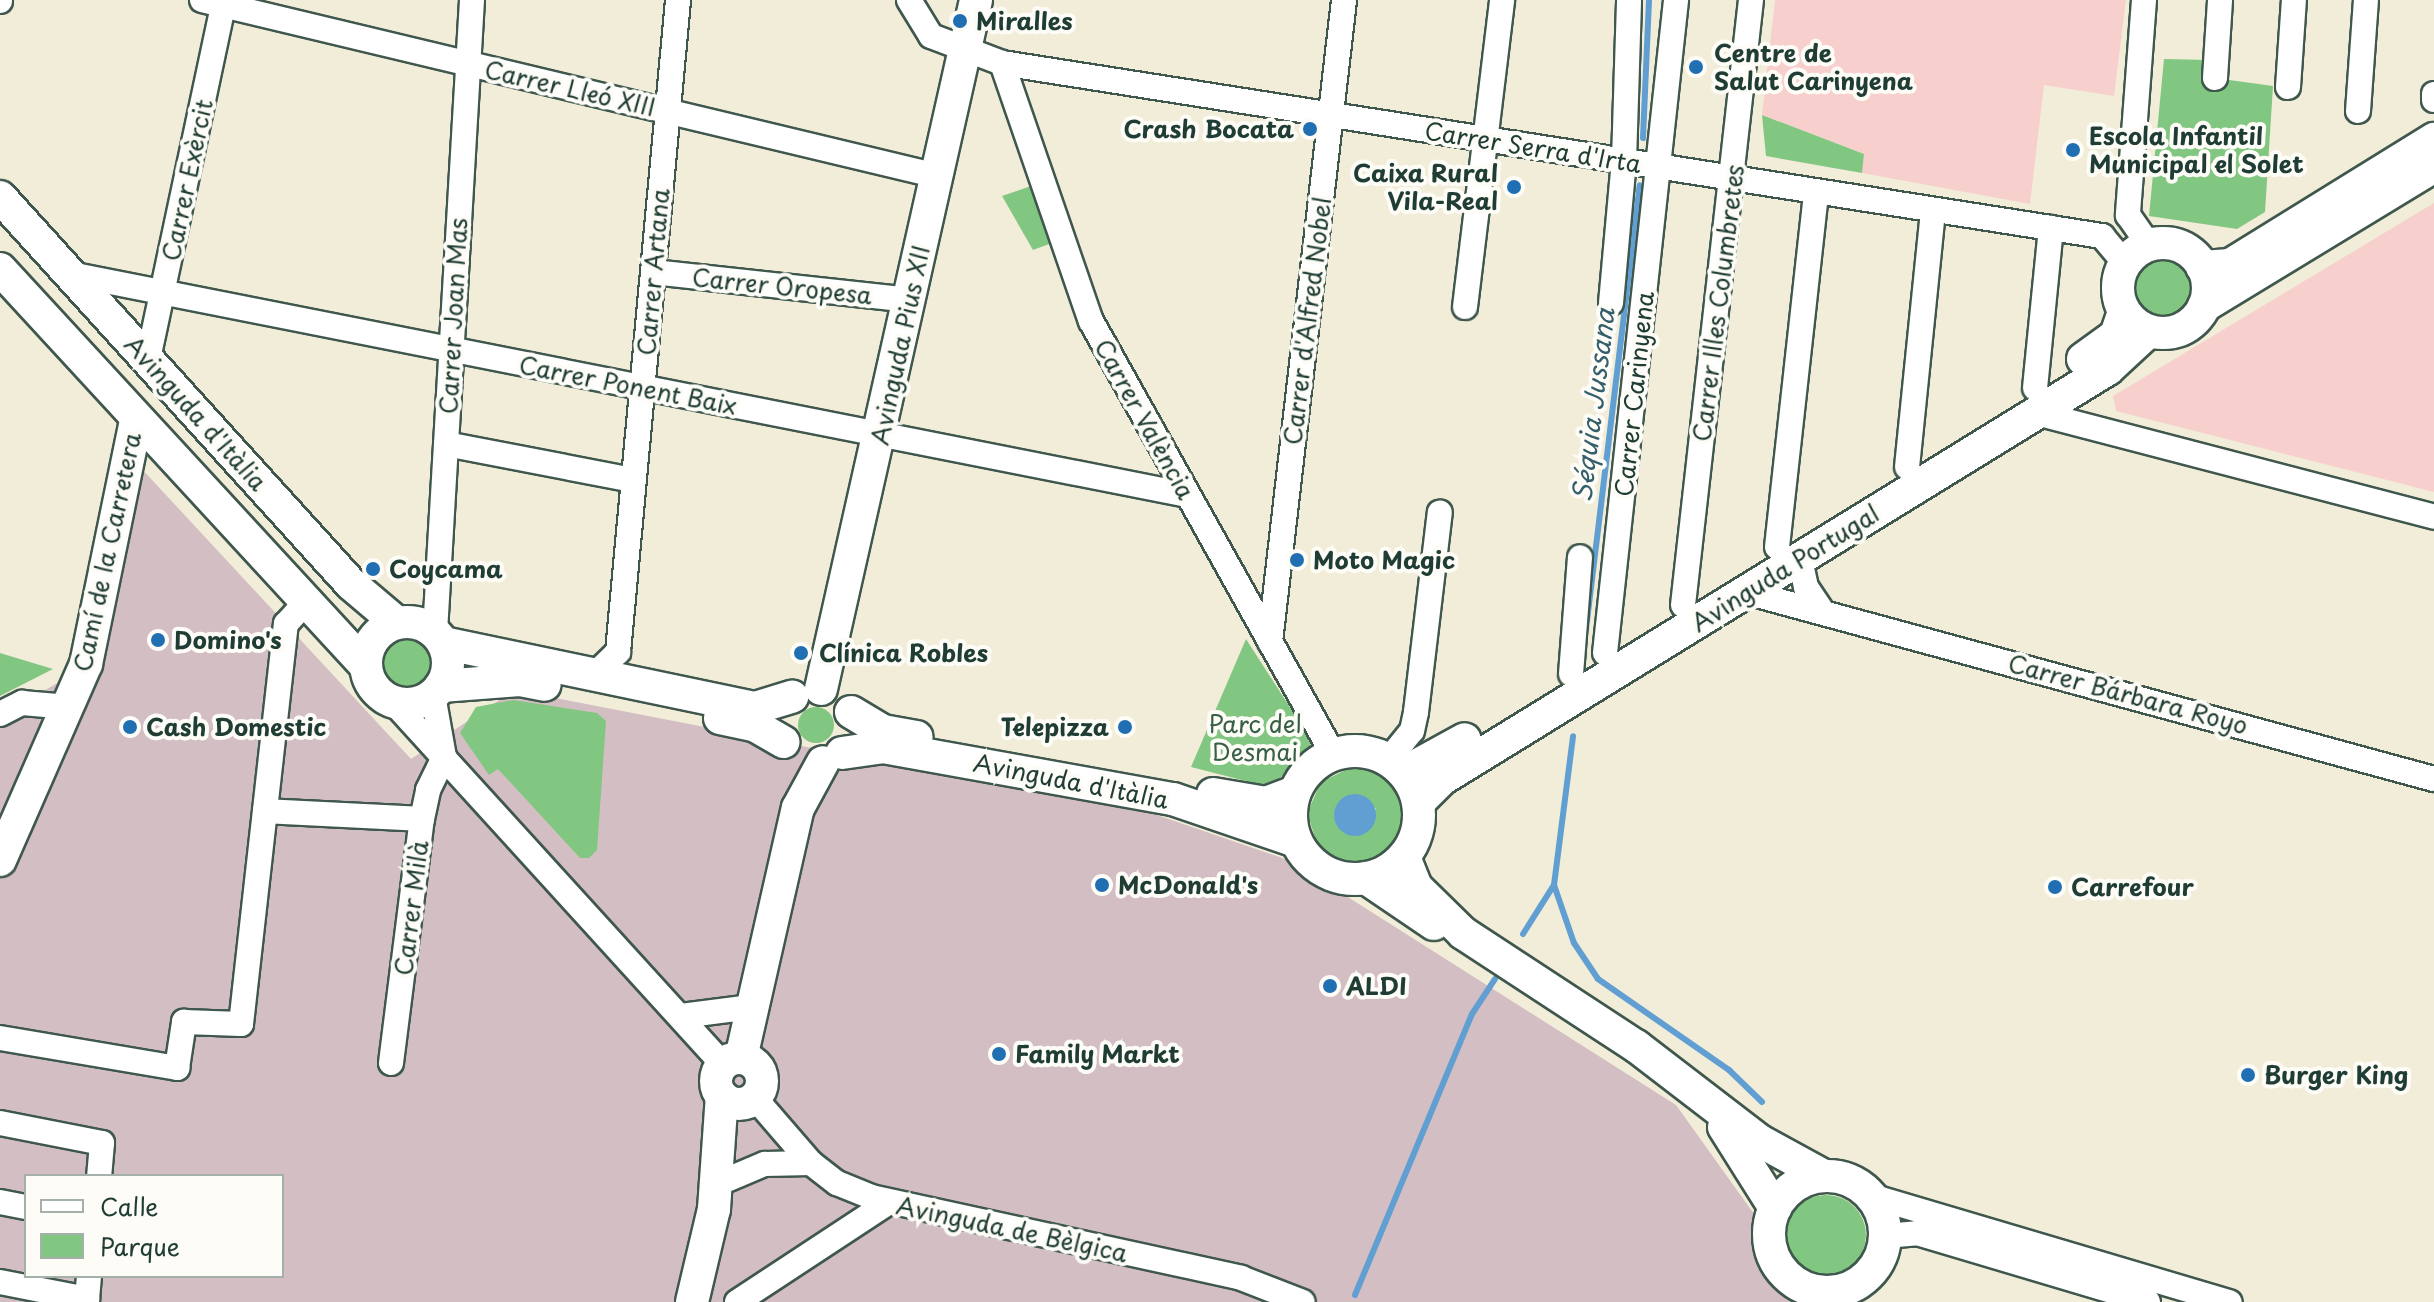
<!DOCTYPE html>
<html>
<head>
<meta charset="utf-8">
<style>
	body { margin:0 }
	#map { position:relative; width:2434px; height:1302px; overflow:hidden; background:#f2edd8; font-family:"Playpen Sans",sans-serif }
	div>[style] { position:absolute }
	.built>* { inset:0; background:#f7d0cd }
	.industrial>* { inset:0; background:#d2bec3 }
	.green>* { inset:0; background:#82c781 }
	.round { border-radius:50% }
	.water>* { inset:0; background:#619fd3 }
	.stream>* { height:6px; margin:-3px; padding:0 3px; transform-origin:3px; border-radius:3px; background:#619fd3 }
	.roads { filter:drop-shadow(2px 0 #3f574d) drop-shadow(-2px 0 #3f574d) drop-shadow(0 2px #3f574d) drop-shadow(0 -2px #3f574d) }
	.minor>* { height:24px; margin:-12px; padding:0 12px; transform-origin:12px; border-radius:12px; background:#fff }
	.major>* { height:32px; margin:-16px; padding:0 16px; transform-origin:16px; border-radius:16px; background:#fff }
	.major>.ring { margin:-16px; padding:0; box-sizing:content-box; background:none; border:32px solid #fff; border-radius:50% }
	.dots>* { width:22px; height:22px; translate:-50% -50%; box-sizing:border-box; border:4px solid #fdfcf7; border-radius:50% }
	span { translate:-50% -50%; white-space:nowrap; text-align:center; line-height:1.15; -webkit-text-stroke:8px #fdfcf7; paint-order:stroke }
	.poi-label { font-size:24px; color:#1f3d34; font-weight:700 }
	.left { translate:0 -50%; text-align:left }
	.right { translate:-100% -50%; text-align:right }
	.street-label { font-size:24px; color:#1f3d34 }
	.park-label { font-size:24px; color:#386047 }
	.water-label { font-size:26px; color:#365f6c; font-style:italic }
	.legend { position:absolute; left:24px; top:1174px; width:260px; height:104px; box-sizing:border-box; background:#fdfcf7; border:2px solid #a4b0a9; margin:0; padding:10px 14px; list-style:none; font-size:24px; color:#1f3d34 }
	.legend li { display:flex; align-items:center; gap:16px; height:40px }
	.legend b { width:40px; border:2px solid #a4b0a9 }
</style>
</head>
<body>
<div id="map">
	<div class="built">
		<i style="clip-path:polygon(1775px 0,2126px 0,2114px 96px,2044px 85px,2030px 204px,1862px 173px,1864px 154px,1762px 115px)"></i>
		<i style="clip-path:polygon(2434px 203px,2434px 492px,2116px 411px,2113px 396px)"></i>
	</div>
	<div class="industrial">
		<i style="clip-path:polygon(evenodd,140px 467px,411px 759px,514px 690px,1157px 815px,1291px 861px,1676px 1105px,1817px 1302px,0 1302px,0 716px,94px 662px,140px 467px,26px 1176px,282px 1176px,282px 1276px,26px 1276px,26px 1176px)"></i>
	</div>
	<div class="green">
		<i style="clip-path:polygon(2164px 59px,2210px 60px,2215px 78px,2273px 86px,2265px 212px,2237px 229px,2149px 216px)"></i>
		<i style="clip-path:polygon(1762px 115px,1864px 154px,1862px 173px,1766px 156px)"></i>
		<i style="clip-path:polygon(1031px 186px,1052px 243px,1033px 250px,1002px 196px)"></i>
		<i class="round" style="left:2132px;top:258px;width:60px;height:60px"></i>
		<i class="round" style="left:380px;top:637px;width:52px;height:52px"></i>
		<i style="clip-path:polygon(1246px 639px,1311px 740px,1309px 753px,1269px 787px,1191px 767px)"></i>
		<i style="clip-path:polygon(0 653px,53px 669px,0 696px)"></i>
		<i style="clip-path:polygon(513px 700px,597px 713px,606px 721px,597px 850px,589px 858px,580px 858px,498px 769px,489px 775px,460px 733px,476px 707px)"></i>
		<i class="round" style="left:798px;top:707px;width:36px;height:36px"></i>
		<i style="clip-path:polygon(evenodd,1352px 767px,1375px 771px,1393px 785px,1404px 817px,1391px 849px,1360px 863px,1337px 859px,1318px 846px,1307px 813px,1321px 782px,1352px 767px,1362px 795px,1376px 809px,1349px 835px,1335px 820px,1362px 795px)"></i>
		<i class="round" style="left:1786px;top:1195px;width:80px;height:80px"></i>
	</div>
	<div class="water">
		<i class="round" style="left:1334px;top:794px;width:42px;height:42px"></i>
	</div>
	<div class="stream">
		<i style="left:1643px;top:138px;width:138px;rotate:-87.5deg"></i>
		<i style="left:1586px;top:629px;width:447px;rotate:-83.1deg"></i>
		<i style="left:1554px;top:885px;width:61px;rotate:71deg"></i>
		<i style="left:1574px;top:943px;width:43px;rotate:56.3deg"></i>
		<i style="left:1598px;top:979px;width:160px;rotate:34.8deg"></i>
		<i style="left:1729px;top:1070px;width:46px;rotate:44.1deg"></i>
		<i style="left:1523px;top:934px;width:58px;rotate:-57.7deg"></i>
		<i style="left:1554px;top:885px;width:150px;rotate:-82.7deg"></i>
		<i style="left:1355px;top:1295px;width:304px;rotate:-67.4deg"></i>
		<i style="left:1472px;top:1014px;width:42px;rotate:-56.7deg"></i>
	</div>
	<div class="roads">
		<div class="minor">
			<i style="left:202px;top:0;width:757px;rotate:13.45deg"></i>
			<i style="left:909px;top:0;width:42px;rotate:58.6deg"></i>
			<i style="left:931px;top:36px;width:76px;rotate:20.8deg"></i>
			<i style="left:1002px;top:63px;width:1114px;rotate:8.94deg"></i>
			<i style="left:2102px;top:236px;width:35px;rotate:50deg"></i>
			<i style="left:2144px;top:0;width:216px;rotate:94.3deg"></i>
			<i style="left:2128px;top:215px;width:37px;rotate:55deg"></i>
			<i style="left:0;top:1px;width:1px;rotate:-90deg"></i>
			<i style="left:1002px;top:63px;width:273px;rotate:71deg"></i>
			<i style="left:1091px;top:321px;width:496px;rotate:60.8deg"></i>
			<i style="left:2215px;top:78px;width:78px;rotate:-86.3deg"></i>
			<i style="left:2288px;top:87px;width:87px;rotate:-86.1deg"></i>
			<i style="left:2434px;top:94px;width:6px;rotate:90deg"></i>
			<i style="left:2358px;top:111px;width:111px;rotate:-85.9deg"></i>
			<i style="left:653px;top:272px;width:259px;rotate:6.2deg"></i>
			<i style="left:70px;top:274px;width:1139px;rotate:11.19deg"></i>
			<i style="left:1611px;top:303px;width:143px;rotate:-84.8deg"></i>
			<i style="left:1624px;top:161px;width:161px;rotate:-88.2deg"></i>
			<i style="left:1465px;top:307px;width:309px;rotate:-83.1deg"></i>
			<i style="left:148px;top:359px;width:367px;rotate:-78deg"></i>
			<i style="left:2035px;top:388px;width:161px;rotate:-84.3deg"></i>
			<i style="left:2036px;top:413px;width:411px;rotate:14.6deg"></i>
			<i style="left:446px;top:444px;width:190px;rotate:10.9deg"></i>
			<i style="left:1907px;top:467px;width:258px;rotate:-84.2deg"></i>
			<i style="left:1777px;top:547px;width:357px;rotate:-83.7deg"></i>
			<i style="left:1800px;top:559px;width:29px;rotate:78deg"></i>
			<i style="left:1806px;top:587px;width:27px;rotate:56deg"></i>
			<i style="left:1746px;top:592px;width:713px;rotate:15.21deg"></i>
			<i style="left:1683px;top:605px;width:609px;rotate:-83.59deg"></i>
			<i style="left:435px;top:632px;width:633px;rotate:-86.65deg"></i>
			<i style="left:1270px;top:642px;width:646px;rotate:-83.42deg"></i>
			<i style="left:1605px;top:653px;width:657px;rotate:-83.79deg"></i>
			<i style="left:1571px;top:674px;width:117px;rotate:-85.6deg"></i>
			<i style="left:593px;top:676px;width:35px;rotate:-44deg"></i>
			<i style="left:618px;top:652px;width:655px;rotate:-84.74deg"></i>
			<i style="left:433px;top:695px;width:63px;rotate:79.9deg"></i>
			<i style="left:394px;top:703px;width:489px;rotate:47.7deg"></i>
			<i style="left:0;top:714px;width:25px;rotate:-27deg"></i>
			<i style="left:22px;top:703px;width:47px;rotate:4.9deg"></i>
			<i style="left:1389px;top:759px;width:36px;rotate:-51deg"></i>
			<i style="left:1412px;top:731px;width:19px;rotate:-78deg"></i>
			<i style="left:1416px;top:712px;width:201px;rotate:-83.2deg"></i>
			<i style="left:265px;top:811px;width:157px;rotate:2.9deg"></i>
			<i style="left:681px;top:1016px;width:71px;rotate:-7.3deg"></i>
			<i style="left:0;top:1038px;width:180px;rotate:9.6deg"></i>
			<i style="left:177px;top:1068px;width:47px;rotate:-81.3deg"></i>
			<i style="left:184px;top:1022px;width:57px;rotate:2deg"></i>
			<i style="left:241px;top:1024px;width:403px;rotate:-83.6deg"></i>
			<i style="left:286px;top:624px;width:27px;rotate:-48deg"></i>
			<i style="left:391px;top:1063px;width:246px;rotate:-82.8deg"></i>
			<i style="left:422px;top:819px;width:30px;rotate:-78deg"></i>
			<i style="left:428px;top:790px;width:37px;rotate:-64deg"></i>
			<i style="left:754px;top:1097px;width:87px;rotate:49.2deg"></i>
			<i style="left:811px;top:1163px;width:33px;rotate:38deg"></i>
			<i style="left:837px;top:1183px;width:37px;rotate:22deg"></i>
			<i style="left:871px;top:1197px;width:379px;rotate:12.3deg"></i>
			<i style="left:1241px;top:1278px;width:66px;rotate:21.2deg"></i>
			<i style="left:0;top:1123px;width:104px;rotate:11.1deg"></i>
			<i style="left:102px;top:1143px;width:33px;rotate:95deg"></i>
			<i style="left:729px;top:1179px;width:39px;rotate:-23deg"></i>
			<i style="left:765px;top:1164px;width:46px;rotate:-1.2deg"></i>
			<i style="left:1871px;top:1196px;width:374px;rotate:16.5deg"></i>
			<i style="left:0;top:1202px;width:26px;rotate:11deg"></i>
			<i style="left:1885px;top:1236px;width:32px;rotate:-5deg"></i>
			<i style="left:1917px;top:1233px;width:241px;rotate:16.6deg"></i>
			<i style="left:0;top:1282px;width:89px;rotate:11.1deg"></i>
			<i style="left:87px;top:1299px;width:23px;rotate:-85deg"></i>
			<i style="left:737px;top:1302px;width:182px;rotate:-33.3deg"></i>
		</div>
		<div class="major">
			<i style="left:0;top:197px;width:522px;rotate:47.79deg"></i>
			<i style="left:351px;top:584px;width:60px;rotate:40.3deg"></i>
			<i class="ring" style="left:2118px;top:243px;width:58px;height:58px"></i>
			<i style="left:2202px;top:267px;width:28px;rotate:-4deg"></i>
			<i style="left:2230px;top:265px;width:240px;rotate:-31.7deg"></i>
			<i style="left:0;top:269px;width:539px;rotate:47.33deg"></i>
			<i style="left:2204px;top:306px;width:269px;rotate:-31.3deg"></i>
			<i style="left:2083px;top:359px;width:41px;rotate:-36deg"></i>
			<i style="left:2116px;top:335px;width:24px;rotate:-71deg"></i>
			<i class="ring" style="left:366px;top:622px;width:50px;height:50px"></i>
			<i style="left:443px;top:643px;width:319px;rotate:11.8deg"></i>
			<i style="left:755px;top:708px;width:39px;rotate:-17deg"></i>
			<i style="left:441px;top:686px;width:79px;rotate:-4.3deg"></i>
			<i style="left:520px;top:680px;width:25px;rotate:11deg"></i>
			<i style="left:821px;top:689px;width:706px;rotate:-77.32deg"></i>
			<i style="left:851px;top:712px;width:37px;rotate:31deg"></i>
			<i style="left:883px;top:731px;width:34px;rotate:10deg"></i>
			<i style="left:720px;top:718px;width:35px;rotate:12deg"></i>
			<i style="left:754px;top:725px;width:34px;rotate:30deg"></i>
			<i class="ring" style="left:1291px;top:751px;width:96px;height:96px"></i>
			<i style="left:842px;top:753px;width:41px;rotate:-8.3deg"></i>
			<i style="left:883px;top:747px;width:295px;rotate:10.2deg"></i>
			<i style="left:1173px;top:799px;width:130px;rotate:18.9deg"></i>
			<i style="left:1405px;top:772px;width:68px;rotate:-28.8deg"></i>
			<i style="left:1213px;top:794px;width:54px;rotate:9.6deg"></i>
			<i style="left:1266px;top:803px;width:31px;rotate:-21deg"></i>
			<i style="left:1419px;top:802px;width:33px;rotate:-45deg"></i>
			<i style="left:1442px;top:779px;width:782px;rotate:-31.62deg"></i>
			<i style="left:2108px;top:369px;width:56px;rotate:-42.8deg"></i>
			<i style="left:1404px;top:857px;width:32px;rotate:68deg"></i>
			<i style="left:1416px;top:887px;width:66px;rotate:44.4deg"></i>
			<i style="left:1463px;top:933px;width:207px;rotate:33.2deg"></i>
			<i style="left:1636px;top:1046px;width:156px;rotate:37.5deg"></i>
			<i style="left:1760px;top:1141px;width:73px;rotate:28.7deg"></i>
			<i style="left:0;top:860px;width:214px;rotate:-66.3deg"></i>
			<i style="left:86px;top:664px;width:249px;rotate:-78.4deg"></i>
			<i style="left:1366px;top:878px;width:82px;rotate:34.1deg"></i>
			<i style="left:741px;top:1058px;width:256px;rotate:-77.2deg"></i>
			<i style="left:798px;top:808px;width:52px;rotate:-61.5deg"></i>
			<i class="ring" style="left:716px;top:1058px;width:14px;height:14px"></i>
			<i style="left:1724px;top:1127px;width:96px;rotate:57.8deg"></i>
			<i class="ring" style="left:1769px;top:1176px;width:84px;height:84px"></i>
			<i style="left:692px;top:1302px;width:96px;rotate:-76.7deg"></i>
			<i style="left:714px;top:1209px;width:113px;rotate:-86deg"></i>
		</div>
	</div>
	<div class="dots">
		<i style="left:960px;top:21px;background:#1f6fb2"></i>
		<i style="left:1696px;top:67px;background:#1f6fb2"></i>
		<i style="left:1310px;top:129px;background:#1f6fb2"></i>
		<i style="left:2073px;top:150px;background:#1f6fb2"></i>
		<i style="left:1514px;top:187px;background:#1f6fb2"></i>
		<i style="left:1297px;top:560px;background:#1f6fb2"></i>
		<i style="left:373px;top:569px;background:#1f6fb2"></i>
		<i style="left:158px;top:640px;background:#1f6fb2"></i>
		<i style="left:801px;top:653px;background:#1f6fb2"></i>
		<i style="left:130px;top:727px;background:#1f6fb2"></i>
		<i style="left:1125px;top:727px;background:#1f6fb2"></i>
		<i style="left:1102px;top:885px;background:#1f6fb2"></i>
		<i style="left:2055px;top:887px;background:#1f6fb2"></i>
		<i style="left:1330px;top:986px;background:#1f6fb2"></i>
		<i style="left:999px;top:1054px;background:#1f6fb2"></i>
		<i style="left:2248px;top:1075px;background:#1f6fb2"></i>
	</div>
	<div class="poi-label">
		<span class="left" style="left:976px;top:21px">Miralles</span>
		<span class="left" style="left:1714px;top:67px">Centre de<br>Salut Carinyena</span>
		<span class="right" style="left:1294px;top:129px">Crash Bocata</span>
		<span class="left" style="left:2089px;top:150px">Escola Infantil<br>Municipal el Solet</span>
		<span class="right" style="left:1498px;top:187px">Caixa Rural<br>Vila-Real</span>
		<span class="left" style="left:1313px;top:560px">Moto Magic</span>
		<span class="left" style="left:389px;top:569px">Coycama</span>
		<span class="left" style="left:174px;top:640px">Domino's</span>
		<span class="left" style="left:819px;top:653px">Clínica Robles</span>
		<span class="left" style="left:146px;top:727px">Cash Domestic</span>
		<span class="right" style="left:1109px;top:727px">Telepizza</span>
		<span class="left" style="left:1118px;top:885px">McDonald's</span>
		<span class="left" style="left:2071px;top:887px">Carrefour</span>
		<span class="left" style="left:1346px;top:986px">ALDI</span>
		<span class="left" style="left:1015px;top:1054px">Family Markt</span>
		<span class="left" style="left:2264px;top:1075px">Burger King</span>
	</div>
	<div class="street-label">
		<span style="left:570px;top:88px;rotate:13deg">Carrer Lleó XIII</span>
		<span style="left:1533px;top:147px;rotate:9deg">Carrer Serra d'Irta</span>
		<span style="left:187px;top:180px;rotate:-78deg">Carrer Exèrcit</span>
		<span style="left:653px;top:272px;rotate:-85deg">Carrer Artana</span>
		<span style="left:782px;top:286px;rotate:6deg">Carrer Oropesa</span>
		<span style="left:1718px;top:303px;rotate:-83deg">Carrer Illes Columbretes</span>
		<span style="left:453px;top:316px;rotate:-87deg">Carrer Joan Mas</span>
		<span style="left:1307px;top:321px;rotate:-83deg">Carrer d'Alfred Nobel</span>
		<span style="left:900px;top:345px;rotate:-78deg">Avinguda Pius XII</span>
		<span style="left:628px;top:385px;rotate:11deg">Carrer Ponent Baix</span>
		<span style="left:1634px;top:394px;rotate:-84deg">Carrer Carinyena</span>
		<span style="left:196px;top:413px;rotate:48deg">Avinguda d'Itàlia</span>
		<span style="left:1145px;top:419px;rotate:61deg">Carrer València</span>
		<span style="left:107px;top:552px;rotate:-78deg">Camí de la Carretera</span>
		<span style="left:1785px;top:568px;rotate:-32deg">Avinguda Portugal</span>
		<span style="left:2128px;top:694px;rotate:15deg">Carrer Bárbara Royo</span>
		<span style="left:1071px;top:781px;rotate:11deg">Avinguda d'Itàlia</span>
		<span style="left:411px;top:908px;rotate:-83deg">Carrer Milà</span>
		<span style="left:1012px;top:1229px;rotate:12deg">Avinguda de Bèlgica</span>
	</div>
	<div class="park-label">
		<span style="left:1255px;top:738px">Parc del<br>Desmai</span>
	</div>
	<div class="water-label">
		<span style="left:1593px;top:405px;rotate:-83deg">Séquia Jussana</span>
	</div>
	<ul class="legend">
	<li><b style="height:10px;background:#fff"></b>Calle</li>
	<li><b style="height:22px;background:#82c781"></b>Parque</li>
	</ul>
</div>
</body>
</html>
